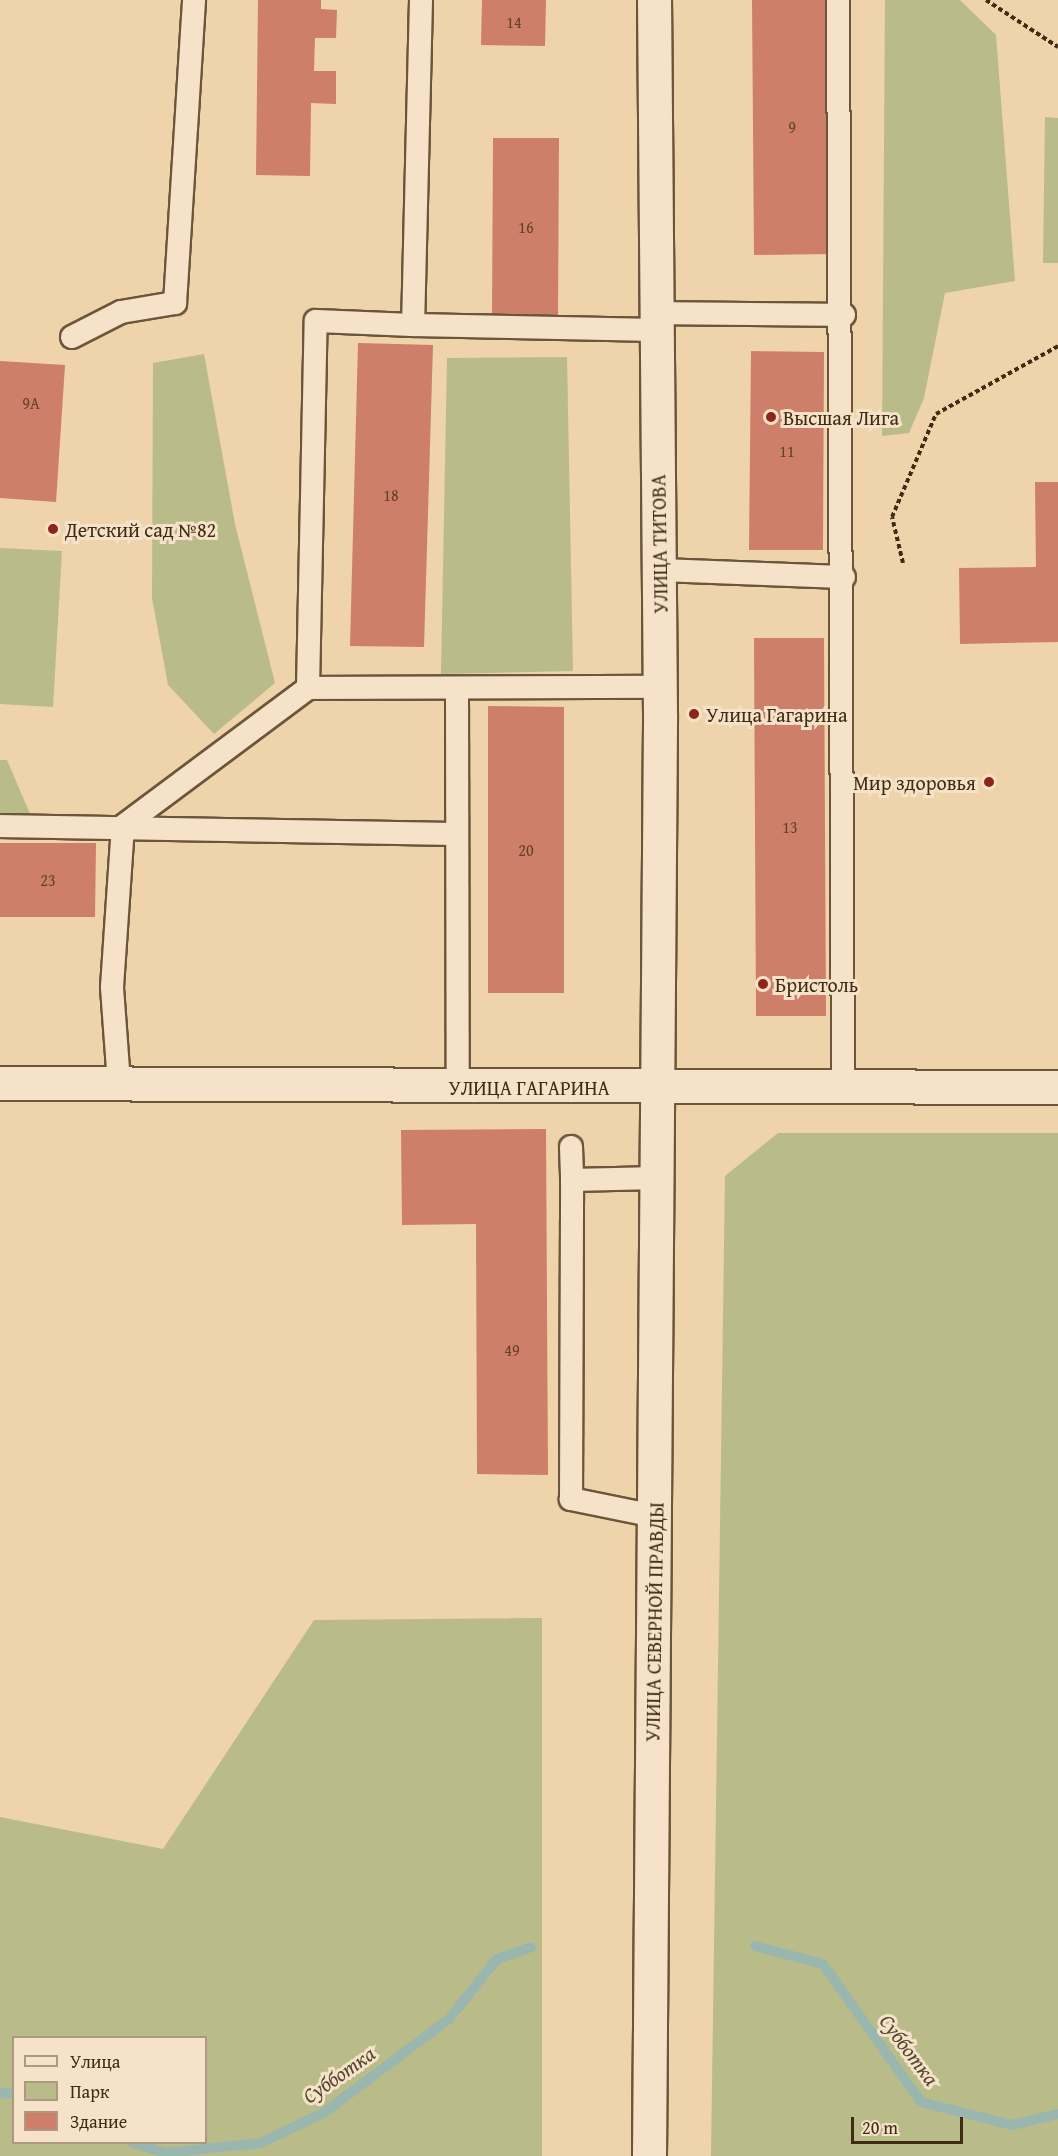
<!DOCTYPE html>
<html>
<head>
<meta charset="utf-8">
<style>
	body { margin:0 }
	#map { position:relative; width:1058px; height:2156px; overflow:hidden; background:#efd3ab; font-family:"Gentium Book Plus",serif }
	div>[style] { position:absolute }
	.green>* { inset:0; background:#b9bc89 }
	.stream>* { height:10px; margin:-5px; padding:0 5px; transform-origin:5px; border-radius:5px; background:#9ab7af }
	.building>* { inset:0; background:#cd7f69 }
	.path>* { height:4px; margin-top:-2px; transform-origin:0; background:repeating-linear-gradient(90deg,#402c13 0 4.5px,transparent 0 7.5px) }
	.roads { filter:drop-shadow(2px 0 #6c5639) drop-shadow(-2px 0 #6c5639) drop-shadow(0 2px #6c5639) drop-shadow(0 -2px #6c5639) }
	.service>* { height:22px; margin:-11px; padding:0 11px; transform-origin:11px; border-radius:11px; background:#f5e2c8 }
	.minor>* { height:33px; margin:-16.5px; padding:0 16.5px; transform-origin:16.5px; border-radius:16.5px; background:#f5e2c8 }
	.secondary>* { height:33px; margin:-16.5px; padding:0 16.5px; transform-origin:16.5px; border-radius:16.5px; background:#f5e2c8 }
	.dots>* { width:16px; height:16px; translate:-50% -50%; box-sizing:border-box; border:3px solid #f5e2c8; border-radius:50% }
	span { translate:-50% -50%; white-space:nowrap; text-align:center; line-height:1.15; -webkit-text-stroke:6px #f5e2c8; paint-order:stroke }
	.number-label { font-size:16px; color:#634128 }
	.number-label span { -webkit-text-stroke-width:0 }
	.poi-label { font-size:20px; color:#402c13 }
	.left { translate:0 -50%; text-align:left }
	.right { translate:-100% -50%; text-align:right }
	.street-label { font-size:20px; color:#402c13 }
	.water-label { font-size:21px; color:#524832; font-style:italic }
	.legend { position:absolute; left:12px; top:2036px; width:195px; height:108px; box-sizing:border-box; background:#f5e2c8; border:2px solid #ad9980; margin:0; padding:8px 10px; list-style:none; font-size:18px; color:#402c13 }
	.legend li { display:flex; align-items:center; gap:12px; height:30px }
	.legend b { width:30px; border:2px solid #ad9980 }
	.scale { position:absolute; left:851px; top:2117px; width:112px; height:27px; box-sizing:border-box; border:3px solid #402c13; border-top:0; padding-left:8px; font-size:18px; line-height:21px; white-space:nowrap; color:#402c13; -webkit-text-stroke:4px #f5e2c8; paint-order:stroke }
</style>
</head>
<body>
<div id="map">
	<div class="green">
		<i style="clip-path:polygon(885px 0,960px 0,996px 35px,1015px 281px,945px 293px,924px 398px,909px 433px,882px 436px)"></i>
		<i style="clip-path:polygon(1045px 117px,1058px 118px,1058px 263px,1043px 263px)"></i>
		<i style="clip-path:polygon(204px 354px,235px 524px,275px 683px,214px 734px,168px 685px,152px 598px,153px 363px)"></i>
		<i style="clip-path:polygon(567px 357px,573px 671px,441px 674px,447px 358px)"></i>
		<i style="clip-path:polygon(0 548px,62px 551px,53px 707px,0 704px)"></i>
		<i style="clip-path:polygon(0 760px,7px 760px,31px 816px,0 816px)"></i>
		<i style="clip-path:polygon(778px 1133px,1058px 1133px,1058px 2156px,711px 2156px,725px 1176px)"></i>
		<i style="clip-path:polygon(evenodd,542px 1618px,542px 2156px,0 2156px,0 1817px,163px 1849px,314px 1620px,542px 1618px,14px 2038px,206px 2038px,206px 2142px,14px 2142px,14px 2038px)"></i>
	</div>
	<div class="stream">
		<i style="left:755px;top:1946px;width:70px;rotate:14.8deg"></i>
		<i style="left:823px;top:1964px;width:169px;rotate:54.6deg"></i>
		<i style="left:921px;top:2102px;width:94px;rotate:14.2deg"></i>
		<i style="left:1012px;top:2125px;width:47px;rotate:-13.4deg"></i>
		<i style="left:0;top:2093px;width:14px;rotate:4deg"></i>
		<i style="left:131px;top:2142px;width:36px;rotate:18deg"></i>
		<i style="left:165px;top:2153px;width:97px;rotate:-5.9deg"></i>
		<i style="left:261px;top:2143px;width:71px;rotate:-25.8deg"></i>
		<i style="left:325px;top:2112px;width:155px;rotate:-36.9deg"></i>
		<i style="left:449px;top:2019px;width:77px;rotate:-51.3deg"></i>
		<i style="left:497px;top:1959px;width:36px;rotate:-19deg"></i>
	</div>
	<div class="building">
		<i style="clip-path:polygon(258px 0,321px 0,321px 9px,337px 10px,336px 38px,315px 38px,314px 71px,336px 71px,336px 104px,311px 103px,310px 176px,256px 175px)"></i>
		<i style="clip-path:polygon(482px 0,546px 0,545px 46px,481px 45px)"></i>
		<i style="clip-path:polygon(752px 0,830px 0,832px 254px,754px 255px)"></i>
		<i style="clip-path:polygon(493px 138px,559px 138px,558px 316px,492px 315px)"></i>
		<i style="clip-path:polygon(358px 343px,433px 345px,424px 647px,350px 646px)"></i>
		<i style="clip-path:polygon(751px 351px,824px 352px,823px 550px,749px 550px)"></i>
		<i style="clip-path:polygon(0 361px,65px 365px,56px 502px,0 498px)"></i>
		<i style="clip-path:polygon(1035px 482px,1058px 482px,1058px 642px,960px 644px,959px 568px,1036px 567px)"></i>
		<i style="clip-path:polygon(754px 638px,824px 638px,826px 1016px,756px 1016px)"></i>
		<i style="clip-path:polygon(488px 706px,564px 707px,564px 993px,488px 993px)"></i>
		<i style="clip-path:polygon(0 843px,96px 843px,95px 917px,0 917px)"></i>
		<i style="clip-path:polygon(546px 1129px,548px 1475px,477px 1474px,476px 1224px,402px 1225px,401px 1130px)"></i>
	</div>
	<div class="path">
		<i style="left:986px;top:0;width:86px;rotate:33.1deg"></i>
		<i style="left:903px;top:563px;width:47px;rotate:-103.4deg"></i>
		<i style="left:892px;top:517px;width:112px;rotate:-66.9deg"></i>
		<i style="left:936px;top:414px;width:140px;rotate:-29.1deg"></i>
	</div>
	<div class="roads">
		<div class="service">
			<i style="left:421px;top:0;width:325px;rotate:91.4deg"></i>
			<i style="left:413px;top:325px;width:244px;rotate:1.2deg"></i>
			<i style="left:838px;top:0;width:1088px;rotate:89.74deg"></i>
			<i style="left:657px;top:313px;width:187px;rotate:0.6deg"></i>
			<i style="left:72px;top:337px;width:55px;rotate:-27deg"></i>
			<i style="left:121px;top:312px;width:55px;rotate:-9.5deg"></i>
			<i style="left:175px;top:303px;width:304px;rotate:-86.4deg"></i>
			<i style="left:659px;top:570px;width:185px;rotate:2.2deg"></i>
			<i style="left:308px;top:688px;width:367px;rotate:-88.8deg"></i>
			<i style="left:316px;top:321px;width:97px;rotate:2.4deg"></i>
			<i style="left:457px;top:688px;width:399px;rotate:89.9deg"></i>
			<i style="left:0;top:826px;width:457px;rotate:1deg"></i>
			<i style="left:119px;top:1083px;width:96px;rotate:-94.2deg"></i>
			<i style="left:112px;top:987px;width:161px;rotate:-86.1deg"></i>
			<i style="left:123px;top:826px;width:231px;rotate:-36.7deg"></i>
			<i style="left:308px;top:688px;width:352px;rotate:-0.2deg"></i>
			<i style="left:571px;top:1147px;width:33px;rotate:88deg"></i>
			<i style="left:655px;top:1516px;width:86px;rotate:-168.6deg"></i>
			<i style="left:571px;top:1499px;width:319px;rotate:-89.8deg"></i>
			<i style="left:572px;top:1180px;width:86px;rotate:-1.3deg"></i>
		</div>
		<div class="minor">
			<i style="left:0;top:1083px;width:1058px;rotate:0.22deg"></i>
		</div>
		<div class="secondary">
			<i style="left:649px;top:2156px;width:1442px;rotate:-89.56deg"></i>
			<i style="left:660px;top:714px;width:714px;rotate:-90.48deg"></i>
		</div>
	</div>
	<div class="dots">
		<i style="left:771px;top:417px;background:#8f2418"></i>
		<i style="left:53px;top:529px;background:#8f2418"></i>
		<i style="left:694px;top:714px;background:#8f2418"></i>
		<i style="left:989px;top:782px;background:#8f2418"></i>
		<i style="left:763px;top:984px;background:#8f2418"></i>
	</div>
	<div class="number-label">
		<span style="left:514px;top:22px">14</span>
		<span style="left:792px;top:127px">9</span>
		<span style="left:526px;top:227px">16</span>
		<span style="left:31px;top:403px">9А</span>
		<span style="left:787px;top:451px">11</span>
		<span style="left:391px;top:495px">18</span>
		<span style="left:790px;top:827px">13</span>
		<span style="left:526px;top:850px">20</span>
		<span style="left:48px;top:880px">23</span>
		<span style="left:512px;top:1350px">49</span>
	</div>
	<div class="poi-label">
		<span class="left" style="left:783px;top:417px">Высшая Лига</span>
		<span class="left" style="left:65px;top:529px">Детский сад №82</span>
		<span class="left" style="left:706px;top:714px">Улица Гагарина</span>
		<span class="right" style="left:976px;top:782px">Мир здоровья</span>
		<span class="left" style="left:775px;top:984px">Бристоль</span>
	</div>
	<div class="street-label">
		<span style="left:659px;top:544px;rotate:-91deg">УЛИЦА ТИТОВА</span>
		<span style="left:529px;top:1087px">УЛИЦА ГАГАРИНА</span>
		<span style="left:654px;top:1622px;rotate:-89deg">УЛИЦА СЕВЕРНОЙ ПРАВДЫ</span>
	</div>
	<div class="water-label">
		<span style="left:909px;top:2050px;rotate:53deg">Субботка</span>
		<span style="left:339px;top:2075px;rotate:-35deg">Субботка</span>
	</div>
	<ul class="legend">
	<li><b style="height:8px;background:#f5e2c8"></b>Улица</li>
	<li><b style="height:16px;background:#b9bc89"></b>Парк</li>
	<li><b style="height:16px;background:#cd7f69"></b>Здание</li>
	</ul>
	<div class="scale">20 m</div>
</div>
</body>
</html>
